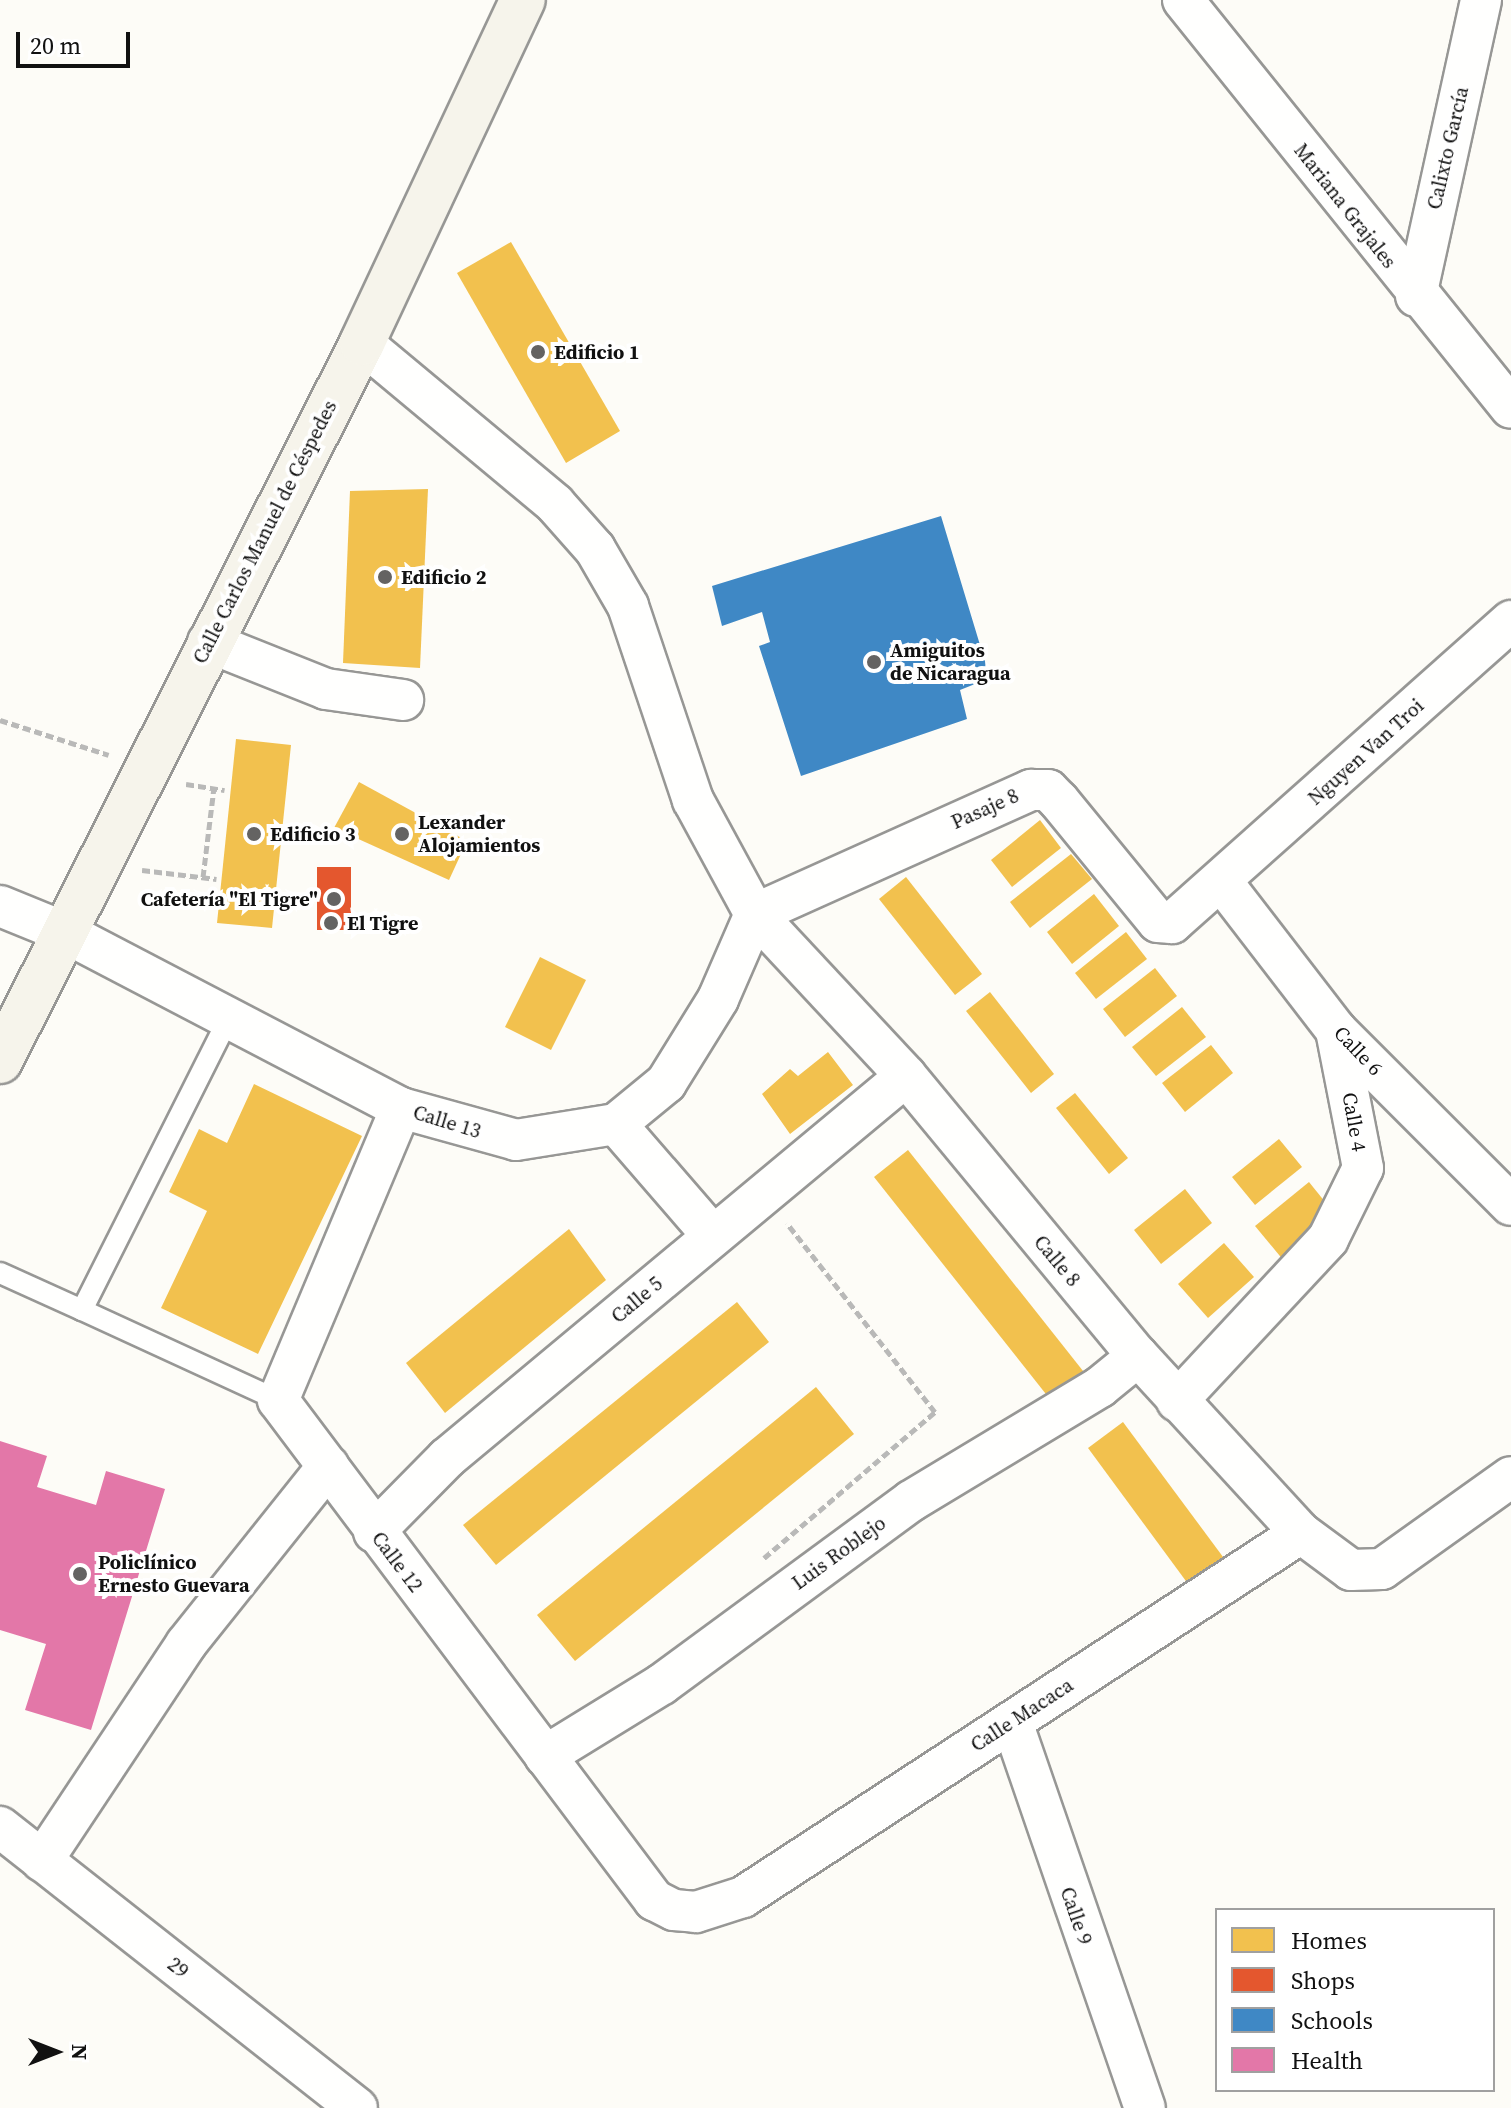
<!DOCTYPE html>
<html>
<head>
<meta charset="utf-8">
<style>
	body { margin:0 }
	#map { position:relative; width:1511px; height:2108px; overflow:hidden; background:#fdfcf7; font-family:"Source Serif 4",serif }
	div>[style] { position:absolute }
	.homes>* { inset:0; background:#f2c14e }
	.shops>* { inset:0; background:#e4572e }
	.schools>* { inset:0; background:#3f88c5 }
	.health>* { inset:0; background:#e377a8 }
	.path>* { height:5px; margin-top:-2.5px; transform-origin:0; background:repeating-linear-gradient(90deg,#b9b9b8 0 8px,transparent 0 12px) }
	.roads { filter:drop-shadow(2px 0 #979795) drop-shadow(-2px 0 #979795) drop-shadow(0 2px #979795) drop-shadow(0 -2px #979795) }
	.lane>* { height:20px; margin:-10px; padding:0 10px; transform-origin:10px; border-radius:10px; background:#fffffe }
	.street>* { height:40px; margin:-20px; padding:0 20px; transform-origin:20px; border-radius:20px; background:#fffffe }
	.secondary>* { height:44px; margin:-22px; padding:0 22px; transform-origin:22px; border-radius:22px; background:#f6f4eb }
	.dots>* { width:22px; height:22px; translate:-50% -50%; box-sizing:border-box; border:4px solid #fff; border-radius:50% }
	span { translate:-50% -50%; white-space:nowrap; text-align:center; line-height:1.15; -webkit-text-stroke:8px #fff; paint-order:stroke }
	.street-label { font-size:20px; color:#111 }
	.poi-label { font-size:20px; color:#111; font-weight:700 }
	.left { translate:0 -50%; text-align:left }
	.right { translate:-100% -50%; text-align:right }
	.legend { position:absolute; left:1215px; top:1908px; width:280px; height:184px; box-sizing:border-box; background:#fff; border:2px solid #a0a0a0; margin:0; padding:10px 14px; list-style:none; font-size:24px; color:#111 }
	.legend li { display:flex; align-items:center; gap:16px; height:40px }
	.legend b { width:40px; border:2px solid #a0a0a0 }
	.north { position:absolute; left:16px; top:2012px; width:80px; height:80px; -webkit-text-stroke:6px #fff; paint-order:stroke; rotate:90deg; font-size:22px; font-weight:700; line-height:32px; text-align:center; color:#111 }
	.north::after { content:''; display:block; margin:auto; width:28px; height:36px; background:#111; clip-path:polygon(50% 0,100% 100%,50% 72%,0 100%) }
	.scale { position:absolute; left:16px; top:32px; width:114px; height:36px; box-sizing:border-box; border:4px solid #111; border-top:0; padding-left:10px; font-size:24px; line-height:28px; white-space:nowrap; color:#111; -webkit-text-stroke:6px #fff; paint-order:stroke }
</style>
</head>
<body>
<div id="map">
	<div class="homes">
		<i style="clip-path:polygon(511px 242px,620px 431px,566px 463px,457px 273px)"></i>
		<i style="clip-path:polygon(428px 489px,420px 668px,343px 663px,350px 491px)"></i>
		<i style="clip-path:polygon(236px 739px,291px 745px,272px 928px,217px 923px)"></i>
		<i style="clip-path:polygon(359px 782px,467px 841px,449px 880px,334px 828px)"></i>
		<i style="clip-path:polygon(1040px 820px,1061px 848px,1012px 887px,991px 860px)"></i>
		<i style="clip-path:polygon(1071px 854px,1092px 879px,1030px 928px,1010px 902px)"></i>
		<i style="clip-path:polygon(906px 877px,982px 974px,955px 995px,879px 899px)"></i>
		<i style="clip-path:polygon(1094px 894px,1119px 926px,1072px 964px,1047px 932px)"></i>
		<i style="clip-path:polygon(1126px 932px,1147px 959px,1096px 999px,1075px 973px)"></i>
		<i style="clip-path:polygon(540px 957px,586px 980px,551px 1050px,505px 1027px)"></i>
		<i style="clip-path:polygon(1155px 968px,1177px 996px,1125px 1037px,1103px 1009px)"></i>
		<i style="clip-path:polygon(990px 992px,1054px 1074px,1031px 1093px,966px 1011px)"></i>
		<i style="clip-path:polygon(1182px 1007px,1206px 1037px,1156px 1076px,1132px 1047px)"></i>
		<i style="clip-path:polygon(1211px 1045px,1233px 1073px,1185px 1112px,1162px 1083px)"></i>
		<i style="clip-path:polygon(828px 1052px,853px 1085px,790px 1134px,762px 1094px,790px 1069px,798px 1076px)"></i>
		<i style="clip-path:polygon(254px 1084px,362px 1136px,258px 1354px,161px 1308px,207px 1211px,169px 1192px,199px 1129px,227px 1143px)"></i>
		<i style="clip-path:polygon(1075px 1093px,1128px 1158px,1109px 1174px,1056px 1108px)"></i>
		<i style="clip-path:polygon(1279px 1139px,1302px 1167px,1255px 1205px,1232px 1177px)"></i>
		<i style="clip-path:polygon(908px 1150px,1087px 1376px,1053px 1403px,874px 1177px)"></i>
		<i style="clip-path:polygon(1309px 1182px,1338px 1218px,1284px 1261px,1255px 1226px)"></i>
		<i style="clip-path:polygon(1185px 1189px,1212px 1223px,1161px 1264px,1134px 1230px)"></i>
		<i style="clip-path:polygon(569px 1229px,606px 1280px,445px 1413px,406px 1363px)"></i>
		<i style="clip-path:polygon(1224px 1243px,1254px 1277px,1208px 1318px,1178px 1284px)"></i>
		<i style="clip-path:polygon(737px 1302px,769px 1342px,496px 1565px,463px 1525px)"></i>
		<i style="clip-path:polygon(816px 1387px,854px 1434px,575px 1661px,537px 1615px)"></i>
		<i style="clip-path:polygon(1123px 1422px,1229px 1565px,1194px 1592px,1088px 1448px)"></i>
	</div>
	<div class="shops">
		<i style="clip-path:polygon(317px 867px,351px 867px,351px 930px,317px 930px)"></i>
	</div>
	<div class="schools">
		<i style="clip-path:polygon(941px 516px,990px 678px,960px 690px,967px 719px,801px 776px,759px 646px,770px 642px,762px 612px,722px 626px,712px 586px)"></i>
	</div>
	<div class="health">
		<i style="clip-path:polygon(0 1441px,47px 1456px,37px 1487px,96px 1505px,106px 1471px,165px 1489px,91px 1730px,25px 1710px,46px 1644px,0 1630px)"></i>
	</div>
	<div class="path">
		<i style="left:0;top:720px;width:114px;rotate:17.8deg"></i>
		<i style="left:186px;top:784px;width:39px;rotate:9deg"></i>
		<i style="left:142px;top:870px;width:75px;rotate:6.9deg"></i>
		<i style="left:203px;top:877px;width:90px;rotate:-83deg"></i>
		<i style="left:764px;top:1558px;width:225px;rotate:-40.5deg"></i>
		<i style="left:935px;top:1412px;width:240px;rotate:-128.1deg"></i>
	</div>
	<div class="roads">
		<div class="lane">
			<i style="left:0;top:1273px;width:90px;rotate:24.3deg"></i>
			<i style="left:82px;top:1310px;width:327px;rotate:-63.3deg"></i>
			<i style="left:82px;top:1310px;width:216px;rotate:24.7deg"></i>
		</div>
		<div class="street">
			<i style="left:1183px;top:0;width:523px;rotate:51.2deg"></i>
			<i style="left:1416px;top:296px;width:303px;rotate:-77.6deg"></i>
			<i style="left:362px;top:343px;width:251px;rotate:39.8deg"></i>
			<i style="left:555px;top:504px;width:60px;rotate:48.4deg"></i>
			<i style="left:595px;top:549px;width:66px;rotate:59.9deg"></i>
			<i style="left:628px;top:606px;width:205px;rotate:71.5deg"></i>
			<i style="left:693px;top:800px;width:130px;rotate:61.5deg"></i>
			<i style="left:755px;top:914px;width:221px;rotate:47deg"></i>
			<i style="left:906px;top:1076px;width:364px;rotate:50.4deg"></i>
			<i style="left:1138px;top:1356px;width:241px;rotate:47.4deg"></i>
			<i style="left:1301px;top:1533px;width:62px;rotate:36.5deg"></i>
			<i style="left:1351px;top:1570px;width:31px;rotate:-2deg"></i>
			<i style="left:1382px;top:1569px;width:158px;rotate:-35.5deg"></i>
			<i style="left:208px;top:642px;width:127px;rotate:21.7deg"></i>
			<i style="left:326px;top:689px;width:78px;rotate:8.1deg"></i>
			<i style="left:1222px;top:882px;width:187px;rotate:52.4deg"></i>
			<i style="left:1336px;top:1030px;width:247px;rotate:45deg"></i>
			<i style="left:0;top:906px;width:69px;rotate:22.1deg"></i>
			<i style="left:64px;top:932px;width:380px;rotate:27.6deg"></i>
			<i style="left:401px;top:1108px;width:119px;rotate:15.5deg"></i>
			<i style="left:516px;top:1140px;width:101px;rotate:-9.1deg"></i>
			<i style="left:616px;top:1124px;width:65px;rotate:-39.4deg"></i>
			<i style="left:666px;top:1083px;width:99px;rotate:-58.2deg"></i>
			<i style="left:718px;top:999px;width:93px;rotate:-66.5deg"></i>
			<i style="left:755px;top:914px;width:303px;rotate:-24.2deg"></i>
			<i style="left:1031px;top:790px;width:17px"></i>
			<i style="left:1048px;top:790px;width:16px;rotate:45deg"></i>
			<i style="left:1059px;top:801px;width:156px;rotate:50.7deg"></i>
			<i style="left:1158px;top:922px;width:14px;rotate:4deg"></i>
			<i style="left:1172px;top:923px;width:454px;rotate:-41.7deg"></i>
			<i style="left:401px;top:1108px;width:317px;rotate:112.8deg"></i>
			<i style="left:278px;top:1400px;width:626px;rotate:53.06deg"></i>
			<i style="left:654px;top:1900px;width:22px;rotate:27deg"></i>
			<i style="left:674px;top:1910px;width:22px;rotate:5deg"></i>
			<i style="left:696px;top:1912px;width:49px;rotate:-17.7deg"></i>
			<i style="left:743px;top:1897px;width:666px;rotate:-33.12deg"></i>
			<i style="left:616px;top:1124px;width:148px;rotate:49.1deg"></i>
			<i style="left:1177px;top:1401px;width:221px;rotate:-47deg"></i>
			<i style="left:1328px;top:1239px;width:79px;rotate:-63.8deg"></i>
			<i style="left:1363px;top:1168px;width:141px;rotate:-101.1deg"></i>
			<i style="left:374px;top:1532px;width:104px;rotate:-45.4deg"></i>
			<i style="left:447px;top:1458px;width:597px;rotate:-39.77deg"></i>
			<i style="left:1012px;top:1722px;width:408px;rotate:71deg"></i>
			<i style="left:545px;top:1756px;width:137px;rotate:-31.6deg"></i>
			<i style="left:662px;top:1684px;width:309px;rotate:-36.3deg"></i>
			<i style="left:911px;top:1501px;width:221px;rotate:-31.1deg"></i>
			<i style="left:1100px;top:1387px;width:49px;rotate:-39.2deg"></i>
			<i style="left:0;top:1827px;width:454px;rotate:38.2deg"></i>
			<i style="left:42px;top:1861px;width:260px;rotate:-56.4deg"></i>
			<i style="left:186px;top:1644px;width:228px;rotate:-51.4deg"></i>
		</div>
		<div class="secondary">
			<i style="left:0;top:1061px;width:804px;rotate:-63.24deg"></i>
			<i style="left:362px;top:343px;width:379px;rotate:-64.9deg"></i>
		</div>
	</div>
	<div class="dots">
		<i style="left:538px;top:352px;background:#646362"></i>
		<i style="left:385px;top:577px;background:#646362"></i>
		<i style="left:874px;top:662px;background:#646362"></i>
		<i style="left:254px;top:834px;background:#646362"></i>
		<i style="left:402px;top:834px;background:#646362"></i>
		<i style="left:334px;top:899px;background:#646362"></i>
		<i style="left:331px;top:923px;background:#646362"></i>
		<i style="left:80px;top:1574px;background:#646362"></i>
	</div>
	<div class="street-label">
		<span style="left:1448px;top:148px;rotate:-77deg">Calixto García</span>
		<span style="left:1345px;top:206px;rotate:52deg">Mariana Grajales</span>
		<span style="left:265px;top:532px;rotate:-63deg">Calle Carlos Manuel de Céspedes</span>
		<span style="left:1366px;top:752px;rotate:-42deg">Nguyen Van Troi</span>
		<span style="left:985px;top:809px;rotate:-24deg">Pasaje 8</span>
		<span style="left:1358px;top:1051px;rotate:46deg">Calle 6</span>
		<span style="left:447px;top:1122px;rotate:17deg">Calle 13</span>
		<span style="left:1354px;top:1122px;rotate:80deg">Calle 4</span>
		<span style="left:1057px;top:1261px;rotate:50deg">Calle 8</span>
		<span style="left:637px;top:1300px;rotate:-40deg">Calle 5</span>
		<span style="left:839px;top:1553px;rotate:-36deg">Luis Roblejo</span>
		<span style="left:397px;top:1562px;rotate:53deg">Calle 12</span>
		<span style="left:1022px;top:1715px;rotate:-33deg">Calle Macaca</span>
		<span style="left:1076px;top:1916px;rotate:71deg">Calle 9</span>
		<span style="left:178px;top:1968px;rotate:38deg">29</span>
	</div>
	<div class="poi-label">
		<span class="left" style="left:554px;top:352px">Edificio 1</span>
		<span class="left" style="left:401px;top:577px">Edificio 2</span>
		<span class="left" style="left:890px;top:662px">Amiguitos<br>de Nicaragua</span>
		<span class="left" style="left:418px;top:834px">Lexander<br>Alojamientos</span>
		<span class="left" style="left:270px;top:834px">Edificio 3</span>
		<span class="right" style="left:318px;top:899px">Cafetería "El Tigre"</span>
		<span class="left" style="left:347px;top:923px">El Tigre</span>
		<span class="left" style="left:98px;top:1574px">Policlínico<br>Ernesto Guevara</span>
	</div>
	<ul class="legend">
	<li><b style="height:22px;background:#f2c14e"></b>Homes</li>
	<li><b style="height:22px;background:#e4572e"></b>Shops</li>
	<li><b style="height:22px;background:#3f88c5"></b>Schools</li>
	<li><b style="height:22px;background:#e377a8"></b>Health</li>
	</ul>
	<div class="north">N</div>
	<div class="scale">20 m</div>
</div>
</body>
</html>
